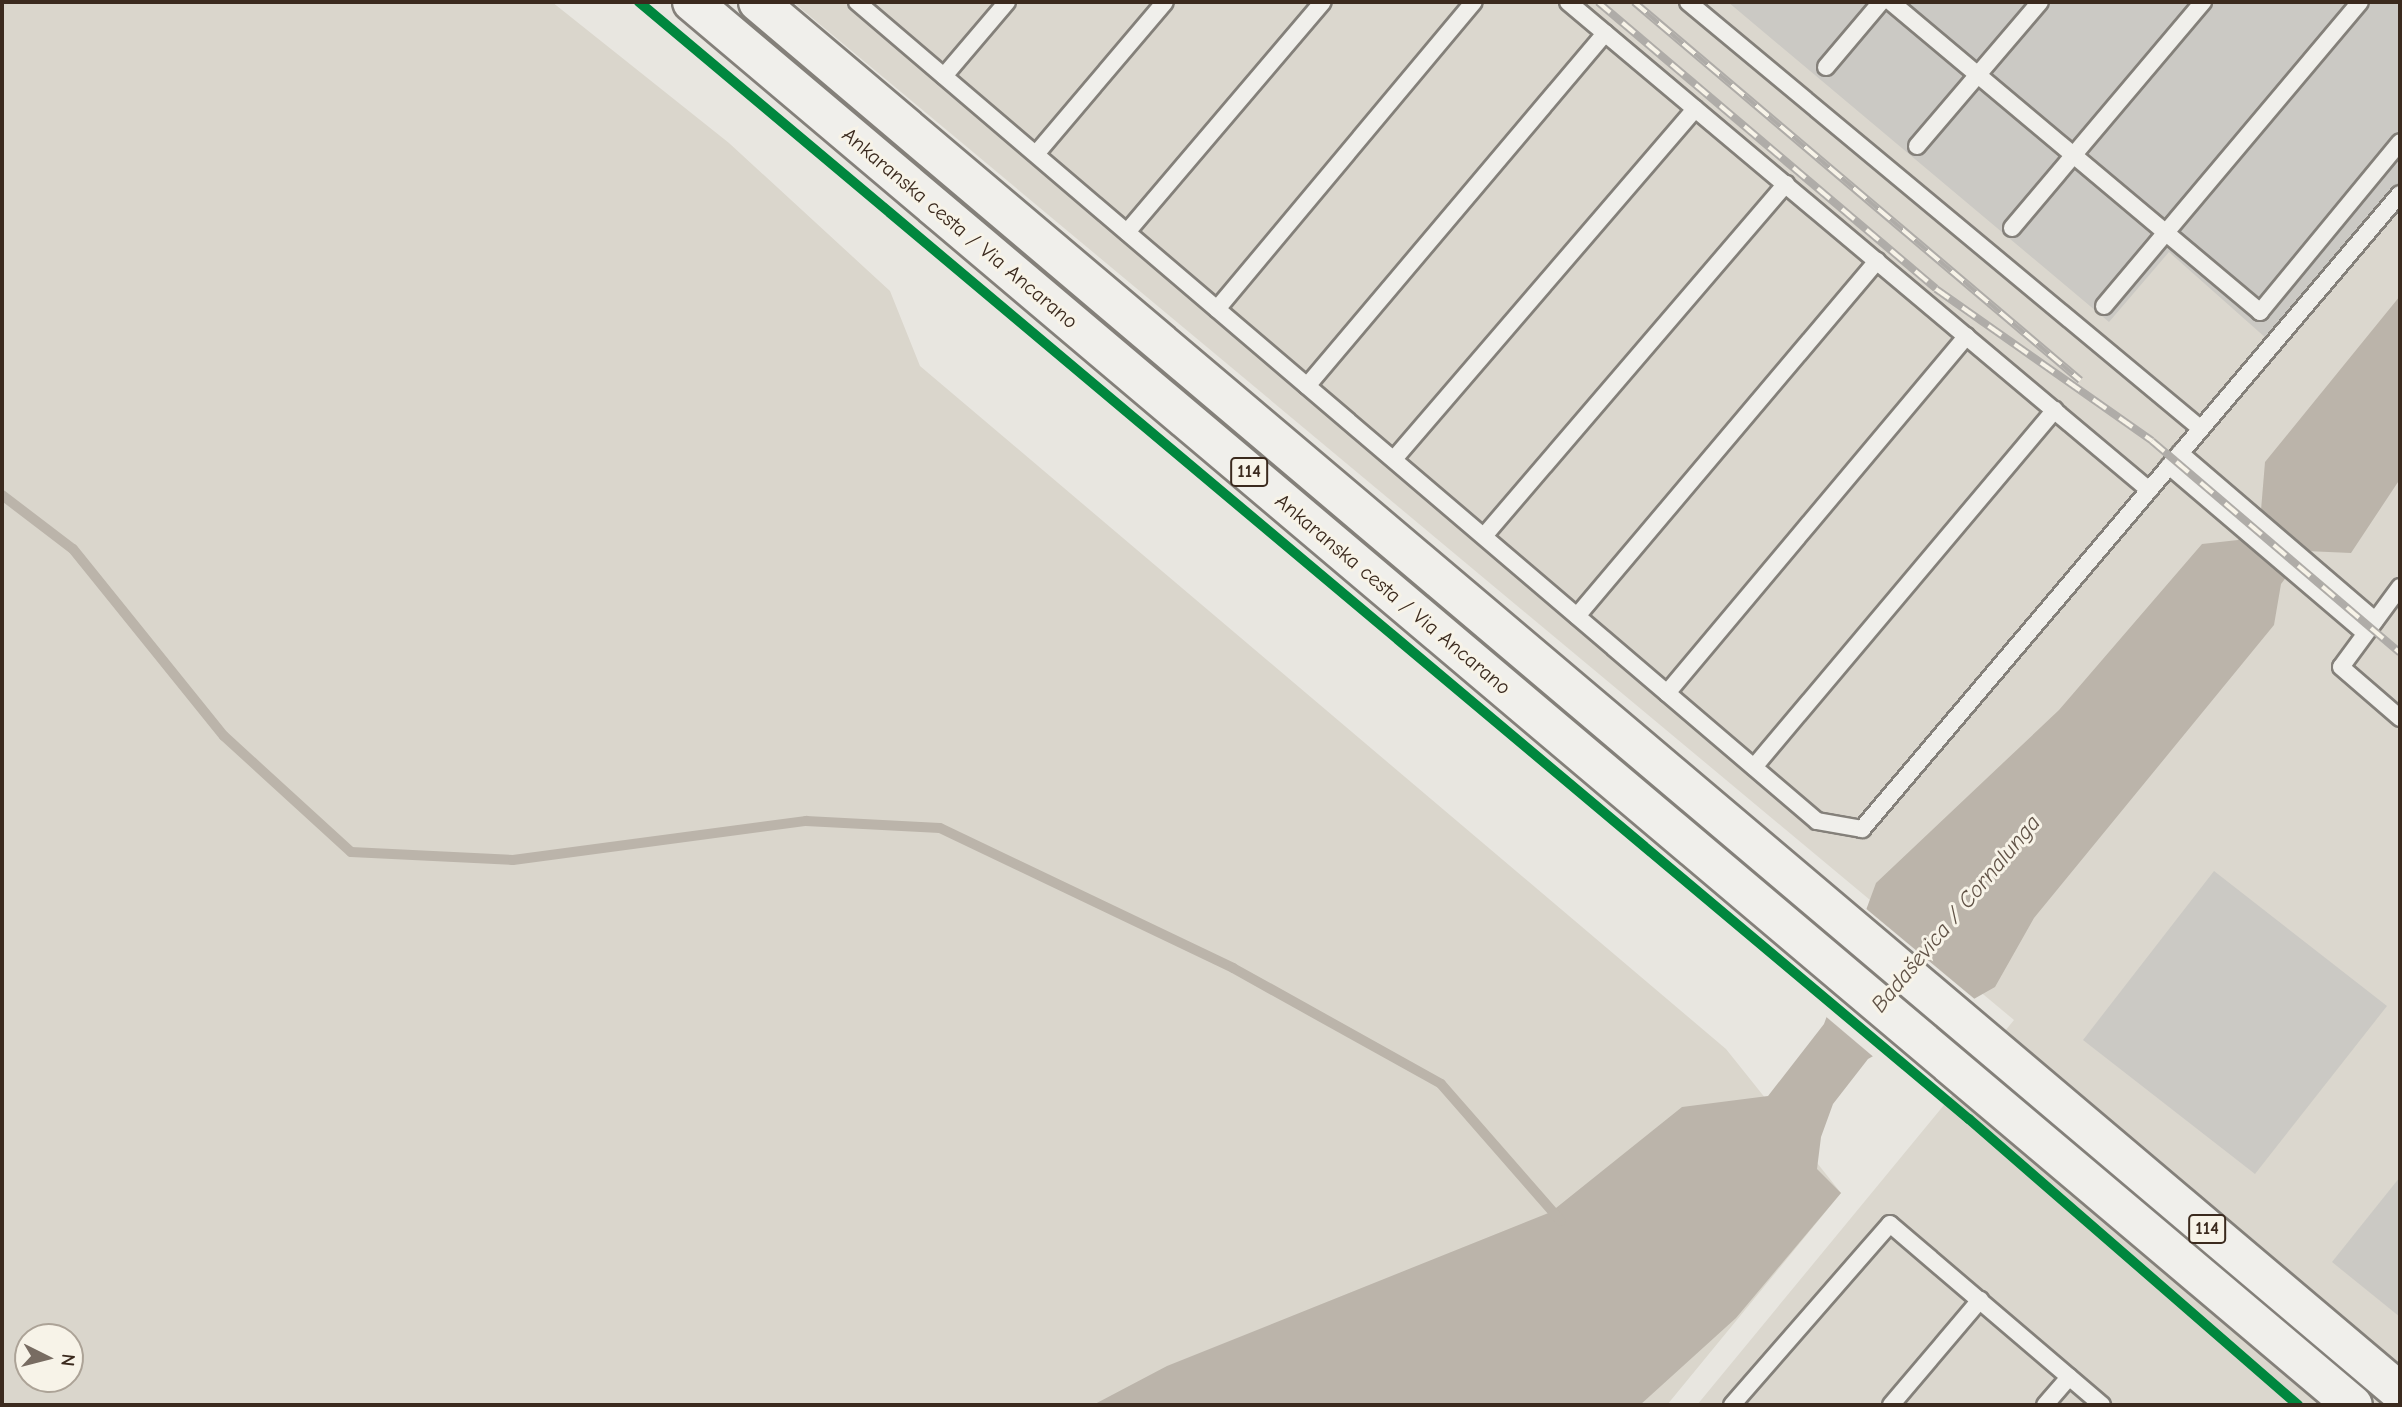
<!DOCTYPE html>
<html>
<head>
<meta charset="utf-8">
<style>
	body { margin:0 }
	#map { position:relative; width:2402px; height:1407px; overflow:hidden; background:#e8e6e0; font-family:"Comic Neue",sans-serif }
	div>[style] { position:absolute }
	.built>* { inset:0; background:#dbd7ce }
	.green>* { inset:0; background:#dad6cc }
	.water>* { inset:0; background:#bbb4aa }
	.pier>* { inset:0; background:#e8e6e0 }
	.stream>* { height:10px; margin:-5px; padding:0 5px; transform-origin:5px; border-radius:5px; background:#bbb4aa }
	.building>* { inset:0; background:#cbc9c4 }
	.roads { filter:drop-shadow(2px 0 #84807a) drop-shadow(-2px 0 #84807a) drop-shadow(0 2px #84807a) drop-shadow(0 -2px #84807a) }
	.service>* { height:16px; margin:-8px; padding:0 8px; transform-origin:8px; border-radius:8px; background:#f0efeb }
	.primary>* { height:38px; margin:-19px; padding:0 19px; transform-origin:19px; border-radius:19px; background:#f0efeb }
	.rail>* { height:8px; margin-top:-4px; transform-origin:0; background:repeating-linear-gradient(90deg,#f7f3e8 0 16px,#afaca8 0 32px); box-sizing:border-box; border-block:2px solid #afaca8 }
	.cycleway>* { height:10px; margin:-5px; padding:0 5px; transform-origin:5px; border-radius:5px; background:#00873e }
	span { translate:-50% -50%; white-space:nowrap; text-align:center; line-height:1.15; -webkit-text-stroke:6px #f7f3e8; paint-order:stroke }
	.shield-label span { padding:2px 5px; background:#f7f3e8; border:2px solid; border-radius:5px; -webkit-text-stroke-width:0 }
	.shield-label { font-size:19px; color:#3b2a1e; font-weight:700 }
	.street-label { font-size:21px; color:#3b2a1e }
	.water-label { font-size:23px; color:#615347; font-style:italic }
	.frame { position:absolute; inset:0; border:4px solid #3b2a1e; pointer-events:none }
	.north { position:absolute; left:14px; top:1323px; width:70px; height:70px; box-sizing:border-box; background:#f7f3e8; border:2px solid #aca397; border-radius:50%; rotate:96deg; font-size:19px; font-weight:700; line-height:28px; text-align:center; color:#3b2a1e }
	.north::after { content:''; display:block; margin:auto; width:24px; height:32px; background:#786c62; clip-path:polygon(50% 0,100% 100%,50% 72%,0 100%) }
</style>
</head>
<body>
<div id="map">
	<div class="built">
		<i style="clip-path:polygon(793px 2px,2400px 2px,2400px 1405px,1697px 1405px,2014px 1020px)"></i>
	</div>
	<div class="green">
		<i style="clip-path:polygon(evenodd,2px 2px,552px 2px,729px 143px,890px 291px,920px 366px,1726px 1049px,1841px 1193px,1667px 1405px,2px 1405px,2px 2px,28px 1337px,70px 1337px,70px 1379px,28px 1379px,28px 1337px)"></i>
	</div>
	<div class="water">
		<i style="clip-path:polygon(2400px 296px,2400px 479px,2351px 553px,2306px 551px,2281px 584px,2274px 625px,2034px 918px,1995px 987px,1868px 1059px,1833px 1104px,1821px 1137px,1817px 1169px,1841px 1193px,1736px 1318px,1640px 1405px,1093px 1405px,1167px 1366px,1551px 1212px,1682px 1107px,1768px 1096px,1824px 1024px,1876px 883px,2059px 710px,2202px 544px,2238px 540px,2261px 510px,2265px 462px)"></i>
	</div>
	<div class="pier">
		<i style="clip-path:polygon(1864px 907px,1977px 1001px,1876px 1059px,1824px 1015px)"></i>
	</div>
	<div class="stream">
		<i style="left:2px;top:495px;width:89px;rotate:37.3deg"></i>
		<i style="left:73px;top:549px;width:240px;rotate:51.1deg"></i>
		<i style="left:224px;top:736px;width:172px;rotate:42.4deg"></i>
		<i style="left:351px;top:852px;width:162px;rotate:2.8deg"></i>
		<i style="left:513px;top:860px;width:296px;rotate:-7.6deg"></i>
		<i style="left:806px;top:821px;width:134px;rotate:3deg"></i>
		<i style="left:940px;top:828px;width:325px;rotate:25.5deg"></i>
		<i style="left:1233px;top:968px;width:238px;rotate:29.1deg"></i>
		<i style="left:1441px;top:1084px;width:182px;rotate:48.8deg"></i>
	</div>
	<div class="building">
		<i style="clip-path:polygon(1728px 2px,2400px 2px,2400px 182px,2267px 339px,2169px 252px,2109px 322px)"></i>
		<i style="clip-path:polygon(2214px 871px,2387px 1006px,2255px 1174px,2083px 1040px)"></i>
		<i style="clip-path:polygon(2400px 1177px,2400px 1317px,2332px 1262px)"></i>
	</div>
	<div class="roads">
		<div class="service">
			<i style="left:857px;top:2px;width:1262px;rotate:40.47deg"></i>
			<i style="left:1817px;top:821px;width:46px;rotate:10.1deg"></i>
			<i style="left:1862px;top:829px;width:832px;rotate:-49.73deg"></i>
			<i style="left:1568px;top:2px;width:759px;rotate:40.03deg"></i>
			<i style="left:1688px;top:2px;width:667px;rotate:39.77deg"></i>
			<i style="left:1891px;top:2px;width:482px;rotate:40deg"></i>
			<i style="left:2260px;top:312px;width:220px;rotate:-50.5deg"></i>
			<i style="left:1826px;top:67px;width:85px;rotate:-49.8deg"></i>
			<i style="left:944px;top:76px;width:97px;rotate:-49.6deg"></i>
			<i style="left:1917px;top:146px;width:189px;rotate:-49.5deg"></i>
			<i style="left:1036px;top:154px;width:199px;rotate:-49.7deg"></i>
			<i style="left:2012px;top:228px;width:296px;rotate:-49.8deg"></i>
			<i style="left:1127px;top:232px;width:302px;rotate:-49.6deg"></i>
			<i style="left:2104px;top:306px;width:397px;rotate:-49.9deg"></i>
			<i style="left:1217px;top:309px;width:400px;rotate:-50.1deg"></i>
			<i style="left:1307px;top:386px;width:462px;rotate:-49.8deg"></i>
			<i style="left:2180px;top:453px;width:257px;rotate:40.6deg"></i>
			<i style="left:1394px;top:459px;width:462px;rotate:-49.3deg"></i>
			<i style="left:2169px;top:466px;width:257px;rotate:40.4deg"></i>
			<i style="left:1484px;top:536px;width:464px;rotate:-49.4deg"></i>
			<i style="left:2400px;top:587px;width:99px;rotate:126.4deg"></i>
			<i style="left:2341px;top:667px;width:78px;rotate:40.8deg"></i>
			<i style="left:1577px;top:616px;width:465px;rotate:-49.8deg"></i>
			<i style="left:1667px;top:693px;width:466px;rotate:-50deg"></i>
			<i style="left:1754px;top:767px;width:467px;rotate:-49.9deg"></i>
			<i style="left:1732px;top:1405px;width:240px;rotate:-48.9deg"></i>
			<i style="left:1890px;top:1224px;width:279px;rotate:40.5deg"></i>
			<i style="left:1891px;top:1405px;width:138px;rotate:-49.7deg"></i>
			<i style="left:2045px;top:1405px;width:37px;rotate:-49deg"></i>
		</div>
		<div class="primary">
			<i style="left:692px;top:2px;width:2174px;rotate:40.19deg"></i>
			<i style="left:758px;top:2px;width:2151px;rotate:40.25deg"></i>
		</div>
	</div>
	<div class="rail">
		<i style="left:1598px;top:2px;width:443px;rotate:40.3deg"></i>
		<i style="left:1936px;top:289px;width:264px;rotate:35.1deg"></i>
		<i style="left:2152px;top:441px;width:326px;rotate:40.5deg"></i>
		<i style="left:1634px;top:2px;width:585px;rotate:40.28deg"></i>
	</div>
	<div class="cycleway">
		<i style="left:639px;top:2px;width:1737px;rotate:40.03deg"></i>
		<i style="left:1969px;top:1119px;width:436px;rotate:41deg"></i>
	</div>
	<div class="shield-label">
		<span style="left:1249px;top:472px">114</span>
		<span style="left:2207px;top:1229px">114</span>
	</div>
	<div class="street-label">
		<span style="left:960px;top:228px;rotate:40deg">Ankaranska cesta / Via Ancarano</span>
		<span style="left:1393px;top:594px;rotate:40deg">Ankaranska cesta / Via Ancarano</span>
	</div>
	<div class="water-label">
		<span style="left:1956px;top:914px;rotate:-50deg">Badaševica / Cornalunga</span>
	</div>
	<div class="frame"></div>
	<div class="north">N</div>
</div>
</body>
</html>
